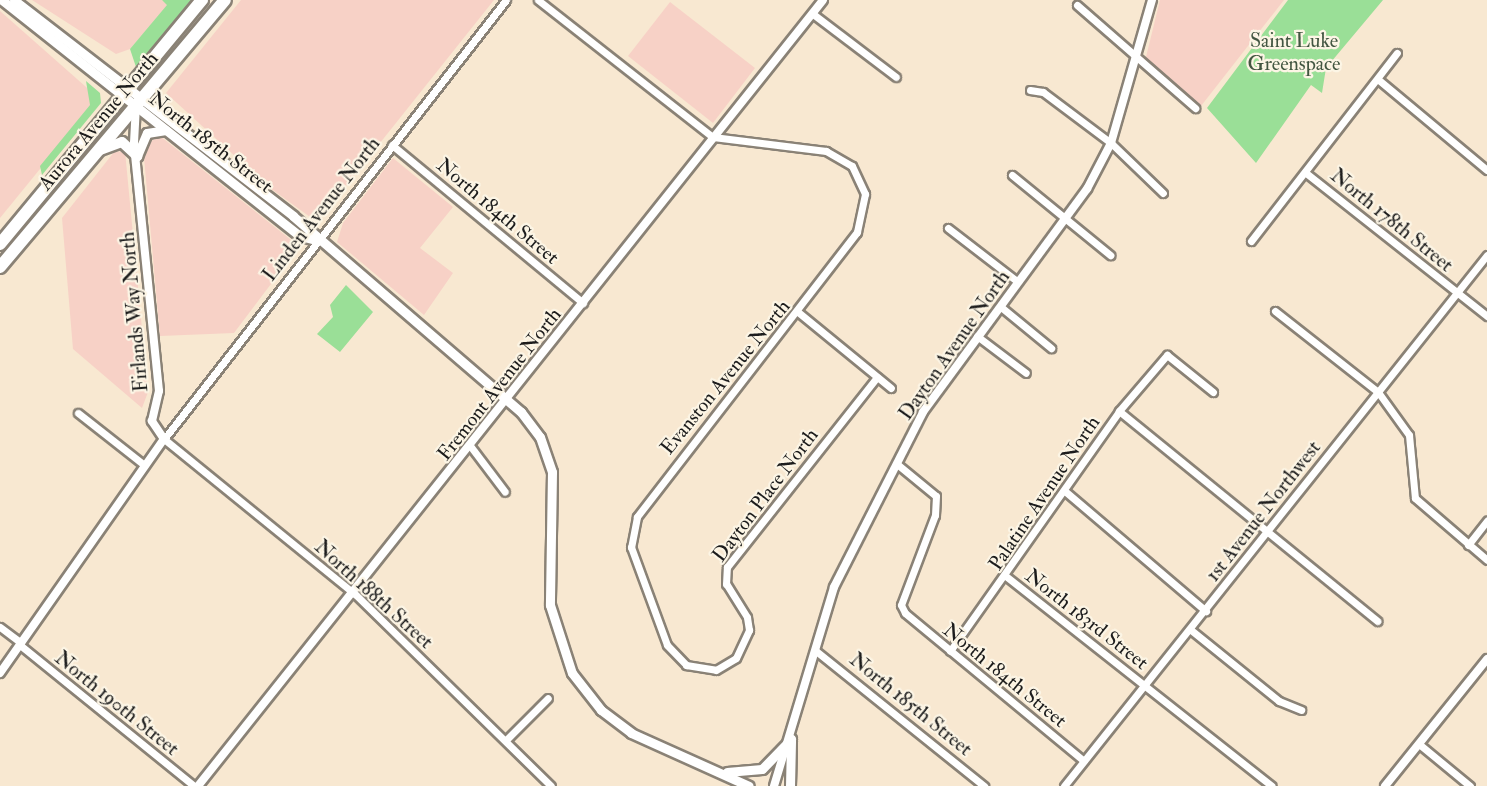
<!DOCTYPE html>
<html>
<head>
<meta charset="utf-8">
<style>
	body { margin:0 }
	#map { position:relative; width:1487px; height:786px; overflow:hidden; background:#f8e8d1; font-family:"IM FELL Double Pica",serif }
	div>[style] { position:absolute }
	.built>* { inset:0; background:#f7d1c6 }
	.green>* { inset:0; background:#9adf97 }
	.roads { filter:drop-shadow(2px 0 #8a8276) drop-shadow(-2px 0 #8a8276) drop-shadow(0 2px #8a8276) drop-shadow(0 -2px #8a8276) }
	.minor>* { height:7px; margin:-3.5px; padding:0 3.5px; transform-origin:3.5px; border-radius:3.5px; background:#fff }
	.tertiary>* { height:8px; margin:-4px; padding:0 4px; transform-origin:4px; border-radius:4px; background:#fff }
	.secondary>* { height:9px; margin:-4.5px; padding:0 4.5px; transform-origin:4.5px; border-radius:4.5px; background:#fff }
	.primary>* { height:10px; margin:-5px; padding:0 5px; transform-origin:5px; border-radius:5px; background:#fff }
	.trunk>* { height:12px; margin:-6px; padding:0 6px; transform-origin:6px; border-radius:6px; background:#fff }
	span { translate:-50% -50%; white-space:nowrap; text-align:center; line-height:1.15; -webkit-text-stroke:4.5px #fcf5e5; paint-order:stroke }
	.park-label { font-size:20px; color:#425641 }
	.street-label { font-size:20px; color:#1c1c1c }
</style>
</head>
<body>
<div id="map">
	<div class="built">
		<i style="clip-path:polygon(32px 0,162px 0,168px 5px,130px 49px,116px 54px)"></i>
		<i style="clip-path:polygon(241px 0,494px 0,317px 222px,270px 188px,166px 93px)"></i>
		<i style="clip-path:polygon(1160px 0,1284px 0,1201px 106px,1145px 61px)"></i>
		<i style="clip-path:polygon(670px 2px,755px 68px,713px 123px,628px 56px)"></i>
		<i style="clip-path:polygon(0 11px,94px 94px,93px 104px,0 218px)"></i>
		<i style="clip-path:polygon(160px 136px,295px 243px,295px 252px,234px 333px,160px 336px,143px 146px)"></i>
		<i style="clip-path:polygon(125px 151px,148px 392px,142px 408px,73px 349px,62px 218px,114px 152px)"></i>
		<i style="clip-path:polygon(393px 158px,453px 207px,420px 248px,453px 273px,424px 315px,337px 242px,343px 223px)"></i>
	</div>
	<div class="green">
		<i style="clip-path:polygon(162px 0,192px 0,136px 67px,130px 49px,167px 5px)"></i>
		<i style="clip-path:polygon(1288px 0,1383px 0,1326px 68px,1322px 93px,1311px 85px,1256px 163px,1207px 108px)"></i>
		<i style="clip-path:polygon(86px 81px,100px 93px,101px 103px,42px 175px,40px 166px,90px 105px)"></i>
		<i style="clip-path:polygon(346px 285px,373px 312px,340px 352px,317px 334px,333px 317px,330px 305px)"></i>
	</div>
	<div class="roads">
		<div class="minor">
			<i style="left:506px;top:0;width:556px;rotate:127.92deg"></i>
			<i style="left:164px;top:439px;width:246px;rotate:39.1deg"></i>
			<i style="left:355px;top:594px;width:274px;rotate:44.4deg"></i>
			<i style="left:538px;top:0;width:222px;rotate:38.1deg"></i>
			<i style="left:713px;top:137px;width:114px;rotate:7.1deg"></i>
			<i style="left:826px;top:151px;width:30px;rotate:30deg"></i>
			<i style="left:852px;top:166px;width:31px;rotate:65deg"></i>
			<i style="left:865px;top:194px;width:39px;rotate:102deg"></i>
			<i style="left:857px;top:232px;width:360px;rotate:127.7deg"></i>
			<i style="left:637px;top:517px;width:31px;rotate:101deg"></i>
			<i style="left:631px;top:547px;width:104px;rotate:69.8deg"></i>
			<i style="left:667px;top:645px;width:28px;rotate:46deg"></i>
			<i style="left:686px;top:665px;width:30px;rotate:9deg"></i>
			<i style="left:716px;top:670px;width:23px;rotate:-31deg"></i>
			<i style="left:736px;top:658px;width:31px;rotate:-65deg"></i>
			<i style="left:749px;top:630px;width:13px;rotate:-99deg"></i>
			<i style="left:747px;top:617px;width:39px;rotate:-122deg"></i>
			<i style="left:726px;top:584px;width:17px;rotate:-87deg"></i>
			<i style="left:727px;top:567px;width:242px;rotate:-51.7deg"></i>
			<i style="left:1077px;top:5px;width:157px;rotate:41.1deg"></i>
			<i style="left:813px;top:14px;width:104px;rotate:37.2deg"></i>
			<i style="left:1380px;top:81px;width:139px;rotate:39.8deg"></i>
			<i style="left:1030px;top:90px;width:13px;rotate:9deg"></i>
			<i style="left:1043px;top:92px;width:85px;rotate:36.9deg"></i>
			<i style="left:1111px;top:143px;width:72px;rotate:43.9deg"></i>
			<i style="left:392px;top:145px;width:248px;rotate:39.6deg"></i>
			<i style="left:1306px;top:173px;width:231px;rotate:38.3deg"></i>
			<i style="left:1012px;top:175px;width:127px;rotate:39.2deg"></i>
			<i style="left:948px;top:228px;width:88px;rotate:37.6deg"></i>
			<i style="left:1251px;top:241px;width:238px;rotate:-52.2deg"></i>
			<i style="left:1001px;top:307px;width:65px;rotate:39.4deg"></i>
			<i style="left:1275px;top:311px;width:131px;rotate:38.2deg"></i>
			<i style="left:1378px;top:392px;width:53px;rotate:54.2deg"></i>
			<i style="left:1409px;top:435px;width:63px;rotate:84.6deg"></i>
			<i style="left:1415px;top:498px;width:95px;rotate:40.7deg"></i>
			<i style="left:798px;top:312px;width:120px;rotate:39.3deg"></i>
			<i style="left:977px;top:336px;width:61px;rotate:37.1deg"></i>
			<i style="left:1119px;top:411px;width:333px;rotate:39.1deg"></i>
			<i style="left:78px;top:413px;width:84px;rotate:38.2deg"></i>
			<i style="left:471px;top:447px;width:56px;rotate:52.9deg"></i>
			<i style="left:897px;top:464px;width:50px;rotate:39.4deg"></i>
			<i style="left:936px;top:496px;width:19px;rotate:93deg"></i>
			<i style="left:935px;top:515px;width:96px;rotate:110.7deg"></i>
			<i style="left:901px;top:605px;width:9px;rotate:63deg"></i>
			<i style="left:905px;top:613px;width:232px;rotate:39.6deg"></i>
			<i style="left:1066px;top:492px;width:184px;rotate:40.4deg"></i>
			<i style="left:1468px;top:545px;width:31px;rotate:-52deg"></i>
			<i style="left:1007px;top:577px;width:337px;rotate:38.3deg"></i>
			<i style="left:0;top:627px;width:26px;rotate:37deg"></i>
			<i style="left:1191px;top:630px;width:113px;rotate:38.9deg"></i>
			<i style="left:1279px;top:701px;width:24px;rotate:22deg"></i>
			<i style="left:20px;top:645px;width:224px;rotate:39deg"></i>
			<i style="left:816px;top:651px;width:216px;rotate:38.8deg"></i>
			<i style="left:950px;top:651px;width:294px;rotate:-54.8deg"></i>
			<i style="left:1119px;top:411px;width:74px;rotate:-49.4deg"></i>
			<i style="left:1167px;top:355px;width:59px;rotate:38.8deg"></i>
			<i style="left:506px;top:740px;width:59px;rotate:-45deg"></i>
			<i style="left:1419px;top:744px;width:66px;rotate:39.5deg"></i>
			<i style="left:1064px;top:786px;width:679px;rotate:-51.46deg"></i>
		</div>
		<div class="tertiary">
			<i style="left:0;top:673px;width:286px;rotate:-55deg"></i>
			<i style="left:164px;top:439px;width:22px;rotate:-124deg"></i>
			<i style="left:152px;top:421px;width:31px;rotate:-77deg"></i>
			<i style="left:159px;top:391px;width:249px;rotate:-95.8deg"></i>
			<i style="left:134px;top:143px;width:37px;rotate:-87deg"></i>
			<i style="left:198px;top:786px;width:1004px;rotate:-51.51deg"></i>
			<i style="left:774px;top:786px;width:208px;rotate:-73.2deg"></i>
			<i style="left:834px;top:587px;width:196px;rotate:-63deg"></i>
			<i style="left:923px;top:412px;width:277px;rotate:-53.7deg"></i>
			<i style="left:1087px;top:189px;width:52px;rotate:-62.4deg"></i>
			<i style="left:1111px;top:143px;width:149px;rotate:-74deg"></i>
			<i style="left:1385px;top:786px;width:163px;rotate:-51.2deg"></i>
		</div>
		<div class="secondary">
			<i style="left:2px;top:0;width:380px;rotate:38.4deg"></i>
			<i style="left:300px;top:236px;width:16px;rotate:14deg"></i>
			<i style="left:14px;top:0;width:353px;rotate:37.7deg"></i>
			<i style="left:293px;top:216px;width:301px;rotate:40.7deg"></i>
			<i style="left:521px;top:412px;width:31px;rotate:53deg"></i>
			<i style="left:540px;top:437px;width:37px;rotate:71deg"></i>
			<i style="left:552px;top:472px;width:133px;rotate:90.9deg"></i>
			<i style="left:550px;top:605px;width:71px;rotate:72.1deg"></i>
			<i style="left:572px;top:673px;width:47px;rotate:51.9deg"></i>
			<i style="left:601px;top:710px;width:38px;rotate:37deg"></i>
			<i style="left:631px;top:733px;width:129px;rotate:24.2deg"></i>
			<i style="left:137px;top:156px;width:25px;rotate:-67deg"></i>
			<i style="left:147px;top:133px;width:19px;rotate:-9deg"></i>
			<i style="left:727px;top:772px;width:35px;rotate:-5deg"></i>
			<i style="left:762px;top:769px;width:42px;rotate:-46deg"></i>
			<i style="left:790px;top:786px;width:45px;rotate:-88.7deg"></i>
		</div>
		<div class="primary">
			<i style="left:100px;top:150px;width:23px;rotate:-20deg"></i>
			<i style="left:122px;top:142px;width:21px;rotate:43deg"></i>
		</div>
		<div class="trunk">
			<i style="left:0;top:244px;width:317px;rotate:-50.4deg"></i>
			<i style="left:0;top:267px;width:349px;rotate:-49.9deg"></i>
		</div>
	</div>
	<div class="park-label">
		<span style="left:1294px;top:52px">Saint Luke<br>Greenspace</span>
	</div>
	<div class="street-label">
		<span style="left:98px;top:121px;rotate:-50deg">Aurora Avenue North</span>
		<span style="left:211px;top:142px;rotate:38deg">North 185th Street</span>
		<span style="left:321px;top:209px;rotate:-52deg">Linden Avenue North</span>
		<span style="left:498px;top:211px;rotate:40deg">North 184th Street</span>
		<span style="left:1392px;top:220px;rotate:39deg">North 178th Street</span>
		<span style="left:134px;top:312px;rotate:-95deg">Firlands Way North</span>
		<span style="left:954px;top:345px;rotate:-55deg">Dayton Avenue North</span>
		<span style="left:725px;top:377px;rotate:-51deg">Evanston Avenue North</span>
		<span style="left:499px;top:384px;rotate:-52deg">Fremont Avenue North</span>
		<span style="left:1044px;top:493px;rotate:-56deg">Palatine Avenue North</span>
		<span style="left:765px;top:495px;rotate:-53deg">Dayton Place North</span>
		<span style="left:1263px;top:511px;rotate:-52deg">1st Avenue Northwest</span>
		<span style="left:374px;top:594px;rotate:42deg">North 188th Street</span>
		<span style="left:1087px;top:619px;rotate:38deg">North 183rd Street</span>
		<span style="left:1005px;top:675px;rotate:39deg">North 184th Street</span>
		<span style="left:117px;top:703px;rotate:39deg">North 190th Street</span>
		<span style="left:911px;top:704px;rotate:39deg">North 185th Street</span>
	</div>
</div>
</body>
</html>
